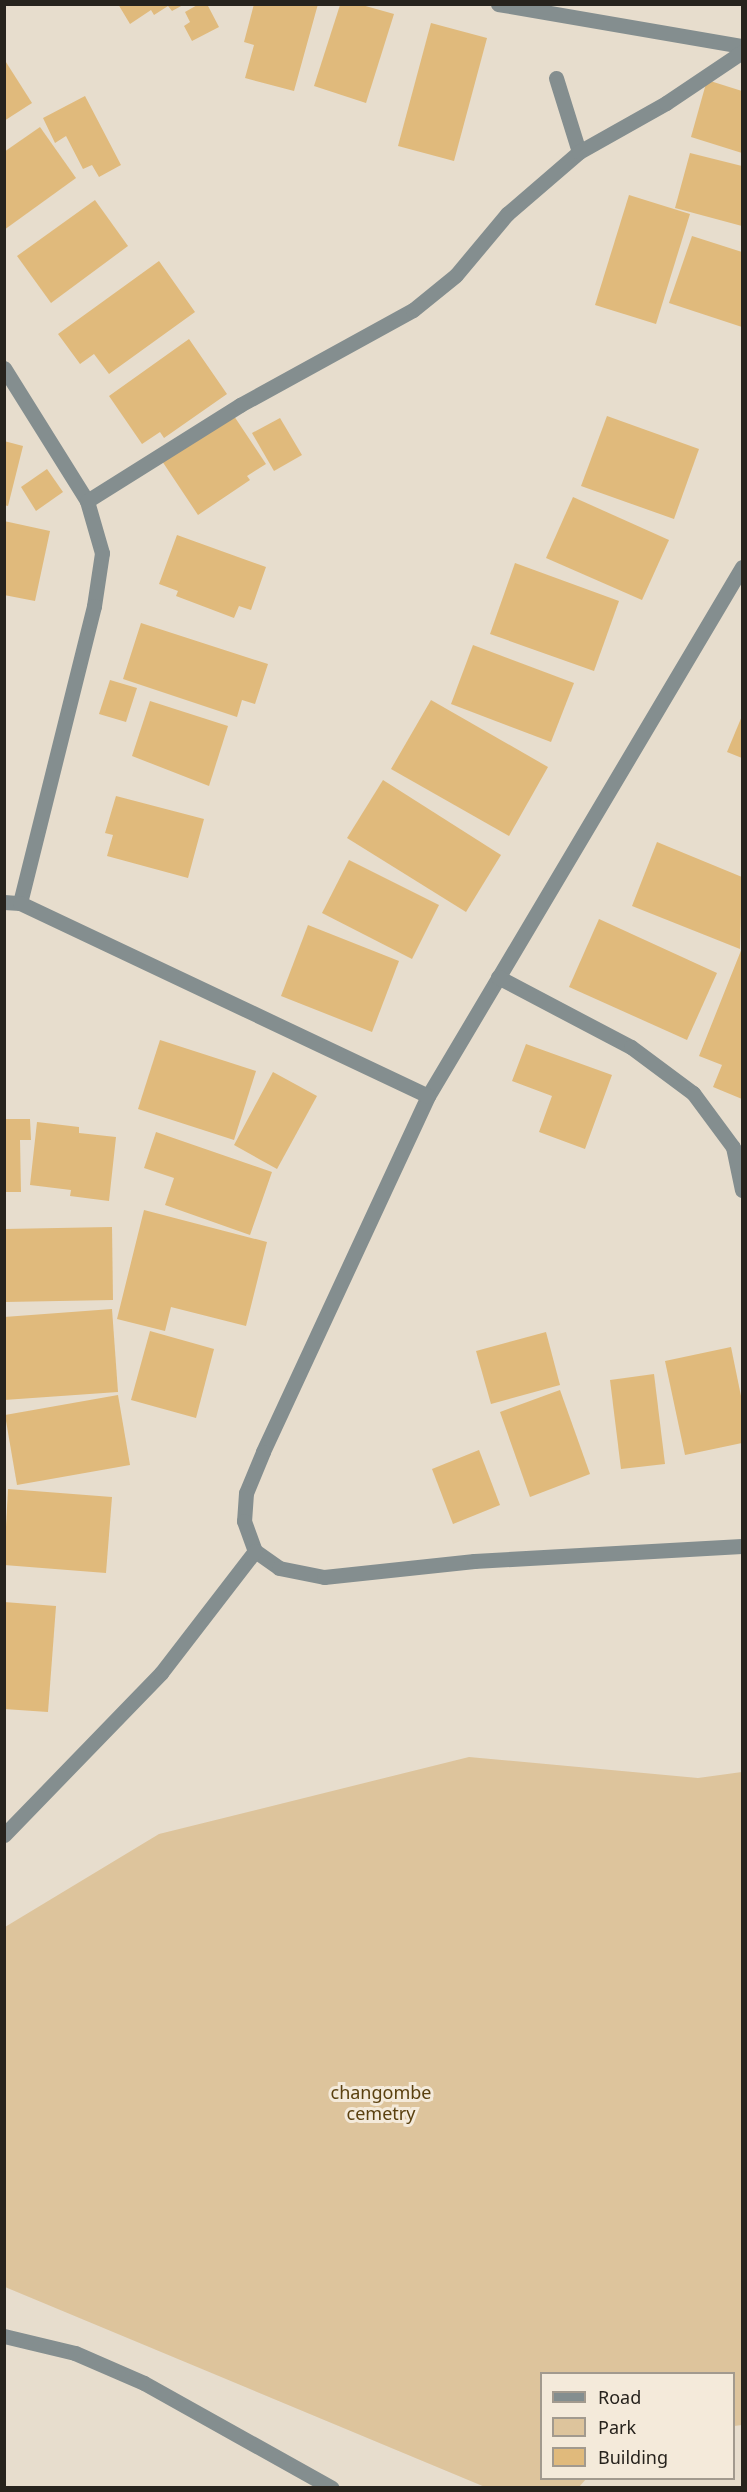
<!DOCTYPE html>
<html>
<head>
<meta charset="utf-8">
<style>
	body { margin:0 }
	#map { position:relative; width:747px; height:2492px; overflow:hidden; background:#e7ddcd; font-family:"Noto Sans",sans-serif }
	div>[style] { position:absolute }
	.green>* { inset:0; background:#ddc49c }
	.building>* { inset:0; background:#e0ba7c }
	.street>* { height:15px; margin:-7.5px; padding:0 7.5px; transform-origin:7.5px; border-radius:7.5px; background:#848e8f }
	span { translate:-50% -50%; white-space:nowrap; text-align:center; line-height:1.15; -webkit-text-stroke:6px #f4eada; paint-order:stroke }
	.park-label { font-size:18px; color:#5a400f }
	.frame { position:absolute; inset:0; border:6px solid #27231d; pointer-events:none }
	.legend { position:absolute; left:540px; top:2372px; width:195px; height:108px; box-sizing:border-box; background:#f4eada; border:2px solid #a29a8e; margin:0; padding:8px 10px; list-style:none; font-size:18px; color:#27231d }
	.legend li { display:flex; align-items:center; gap:12px; height:30px }
	.legend b { width:30px; border:2px solid #a29a8e }
</style>
</head>
<body>
<div id="map">
	<div class="green">
		<i style="clip-path:polygon(469px 1757px,698px 1778px,742px 1772px,742px 2425px,734px 2426px,734px 2374px,542px 2374px,542px 2478px,586px 2479px,579px 2487px,485px 2487px,5px 2287px,5px 1927px,159px 1834px)"></i>
	</div>
	<div class="building">
		<i style="clip-path:polygon(118px 4px,171px 4px,183px 5px,172px 11px,168px 6px,154px 15px,151px 10px,130px 24px)"></i>
		<i style="clip-path:polygon(199px 4px,207px 4px,219px 27px,192px 41px,184px 26px,190px 22px,185px 12px)"></i>
		<i style="clip-path:polygon(254px 4px,318px 4px,294px 91px,245px 78px,254px 45px,244px 42px)"></i>
		<i style="clip-path:polygon(340px 5px,362px 5px,394px 14px,366px 103px,314px 86px)"></i>
		<i style="clip-path:polygon(431px 23px,487px 38px,454px 161px,398px 146px)"></i>
		<i style="clip-path:polygon(4px 59px,32px 103px,4px 121px)"></i>
		<i style="clip-path:polygon(707px 80px,742px 91px,742px 153px,691px 137px)"></i>
		<i style="clip-path:polygon(85px 96px,121px 165px,99px 177px,92px 165px,83px 169px,66px 136px,55px 143px,43px 118px)"></i>
		<i style="clip-path:polygon(40px 127px,76px 178px,4px 230px,4px 152px)"></i>
		<i style="clip-path:polygon(690px 153px,742px 166px,742px 226px,675px 208px)"></i>
		<i style="clip-path:polygon(629px 195px,690px 214px,656px 324px,595px 305px)"></i>
		<i style="clip-path:polygon(95px 200px,128px 246px,51px 303px,17px 256px)"></i>
		<i style="clip-path:polygon(692px 236px,742px 252px,742px 327px,669px 303px)"></i>
		<i style="clip-path:polygon(159px 261px,195px 312px,109px 374px,94px 354px,80px 364px,58px 334px)"></i>
		<i style="clip-path:polygon(189px 339px,227px 394px,164px 438px,160px 432px,142px 444px,109px 396px)"></i>
		<i style="clip-path:polygon(232px 413px,266px 464px,247px 476px,250px 480px,198px 515px,162px 461px)"></i>
		<i style="clip-path:polygon(607px 416px,699px 449px,674px 519px,581px 486px)"></i>
		<i style="clip-path:polygon(280px 418px,302px 455px,274px 471px,252px 433px)"></i>
		<i style="clip-path:polygon(4px 441px,23px 446px,8px 506px,4px 505px)"></i>
		<i style="clip-path:polygon(47px 469px,63px 492px,36px 511px,21px 487px)"></i>
		<i style="clip-path:polygon(573px 497px,669px 540px,642px 600px,546px 558px)"></i>
		<i style="clip-path:polygon(4px 521px,50px 531px,35px 601px,4px 595px)"></i>
		<i style="clip-path:polygon(177px 535px,266px 567px,251px 610px,239px 606px,234px 618px,176px 596px,178px 591px,159px 584px)"></i>
		<i style="clip-path:polygon(515px 563px,619px 601px,594px 671px,490px 634px)"></i>
		<i style="clip-path:polygon(141px 623px,268px 664px,255px 704px,242px 700px,237px 717px,123px 679px)"></i>
		<i style="clip-path:polygon(473px 645px,574px 683px,551px 742px,451px 704px)"></i>
		<i style="clip-path:polygon(110px 680px,137px 688px,126px 722px,99px 714px)"></i>
		<i style="clip-path:polygon(431px 700px,548px 767px,509px 836px,391px 769px)"></i>
		<i style="clip-path:polygon(150px 701px,228px 726px,209px 786px,132px 756px)"></i>
		<i style="clip-path:polygon(742px 716px,742px 758px,727px 752px)"></i>
		<i style="clip-path:polygon(383px 780px,501px 855px,466px 912px,347px 838px)"></i>
		<i style="clip-path:polygon(116px 796px,204px 819px,188px 878px,107px 856px,113px 835px,105px 833px)"></i>
		<i style="clip-path:polygon(657px 842px,742px 877px,740px 949px,632px 906px)"></i>
		<i style="clip-path:polygon(349px 860px,439px 905px,412px 959px,322px 913px)"></i>
		<i style="clip-path:polygon(599px 919px,717px 973px,687px 1040px,569px 987px)"></i>
		<i style="clip-path:polygon(308px 925px,399px 961px,372px 1032px,281px 996px)"></i>
		<i style="clip-path:polygon(742px 948px,742px 1099px,713px 1087px,722px 1065px,699px 1056px)"></i>
		<i style="clip-path:polygon(160px 1040px,256px 1071px,234px 1140px,138px 1109px)"></i>
		<i style="clip-path:polygon(526px 1044px,612px 1075px,585px 1149px,539px 1132px,552px 1096px,512px 1081px)"></i>
		<i style="clip-path:polygon(273px 1072px,317px 1096px,277px 1169px,234px 1145px)"></i>
		<i style="clip-path:polygon(4px 1119px,30px 1119px,31px 1140px,20px 1140px,21px 1192px,4px 1192px)"></i>
		<i style="clip-path:polygon(37px 1122px,79px 1127px,79px 1133px,116px 1137px,109px 1201px,70px 1196px,71px 1190px,30px 1185px)"></i>
		<i style="clip-path:polygon(156px 1132px,272px 1172px,250px 1235px,165px 1205px,174px 1178px,144px 1168px)"></i>
		<i style="clip-path:polygon(144px 1210px,267px 1242px,246px 1326px,171px 1307px,165px 1331px,117px 1319px)"></i>
		<i style="clip-path:polygon(112px 1227px,113px 1300px,5px 1302px,4px 1229px)"></i>
		<i style="clip-path:polygon(112px 1309px,118px 1392px,4px 1400px,4px 1317px)"></i>
		<i style="clip-path:polygon(150px 1331px,214px 1349px,196px 1418px,131px 1400px)"></i>
		<i style="clip-path:polygon(546px 1332px,560px 1385px,491px 1404px,476px 1351px)"></i>
		<i style="clip-path:polygon(731px 1347px,742px 1401px,742px 1443px,685px 1455px,665px 1361px)"></i>
		<i style="clip-path:polygon(654px 1374px,665px 1464px,621px 1469px,610px 1380px)"></i>
		<i style="clip-path:polygon(560px 1390px,590px 1474px,530px 1497px,500px 1412px)"></i>
		<i style="clip-path:polygon(118px 1395px,130px 1465px,17px 1485px,5px 1415px)"></i>
		<i style="clip-path:polygon(479px 1450px,500px 1505px,453px 1524px,432px 1469px)"></i>
		<i style="clip-path:polygon(8px 1489px,112px 1497px,106px 1573px,4px 1565px)"></i>
		<i style="clip-path:polygon(4px 1602px,56px 1606px,48px 1712px,4px 1709px)"></i>
	</div>
	<div class="street">
		<i style="left:498px;top:4px;width:248px;rotate:9.8deg"></i>
		<i style="left:556px;top:78px;width:77px;rotate:72.7deg"></i>
		<i style="left:4px;top:368px;width:157px;rotate:58deg"></i>
		<i style="left:87px;top:501px;width:54px;rotate:73.9deg"></i>
		<i style="left:102px;top:553px;width:54px;rotate:98.6deg"></i>
		<i style="left:94px;top:606px;width:306px;rotate:104deg"></i>
		<i style="left:87px;top:501px;width:181px;rotate:-32.1deg"></i>
		<i style="left:240px;top:405px;width:197px;rotate:-28.8deg"></i>
		<i style="left:413px;top:310px;width:55px;rotate:-39.1deg"></i>
		<i style="left:456px;top:275px;width:80px;rotate:-50.1deg"></i>
		<i style="left:507px;top:214px;width:95px;rotate:-40.7deg"></i>
		<i style="left:579px;top:152px;width:100px;rotate:-29.4deg"></i>
		<i style="left:666px;top:103px;width:92px;rotate:-33.9deg"></i>
		<i style="left:742px;top:567px;width:615px;rotate:120.69deg"></i>
		<i style="left:428px;top:1096px;width:392px;rotate:114.9deg"></i>
		<i style="left:263px;top:1452px;width:44px;rotate:112.5deg"></i>
		<i style="left:246px;top:1493px;width:28px;rotate:94deg"></i>
		<i style="left:244px;top:1521px;width:32px;rotate:70deg"></i>
		<i style="left:255px;top:1551px;width:29px;rotate:35deg"></i>
		<i style="left:279px;top:1568px;width:46px;rotate:11.3deg"></i>
		<i style="left:324px;top:1577px;width:151px;rotate:-6.1deg"></i>
		<i style="left:474px;top:1561px;width:268px;rotate:-3.2deg"></i>
		<i style="left:4px;top:902px;width:16px;rotate:4deg"></i>
		<i style="left:20px;top:903px;width:451px;rotate:25.3deg"></i>
		<i style="left:498px;top:977px;width:150px;rotate:27.8deg"></i>
		<i style="left:631px;top:1047px;width:77px;rotate:36.6deg"></i>
		<i style="left:693px;top:1093px;width:67px;rotate:53.5deg"></i>
		<i style="left:733px;top:1147px;width:44px;rotate:78.2deg"></i>
		<i style="left:4px;top:1835px;width:226px;rotate:-45.9deg"></i>
		<i style="left:161px;top:1673px;width:154px;rotate:-52.4deg"></i>
		<i style="left:4px;top:2336px;width:73px;rotate:13.5deg"></i>
		<i style="left:75px;top:2353px;width:75px;rotate:23.5deg"></i>
		<i style="left:144px;top:2383px;width:215px;rotate:29.2deg"></i>
	</div>
	<div class="park-label">
		<span style="left:381px;top:2103px">changombe<br>cemetry</span>
	</div>
	<div class="frame"></div>
	<ul class="legend">
	<li><b style="height:8px;background:#848e8f"></b>Road</li>
	<li><b style="height:16px;background:#ddc49c"></b>Park</li>
	<li><b style="height:16px;background:#e0ba7c"></b>Building</li>
	</ul>
</div>
</body>
</html>
